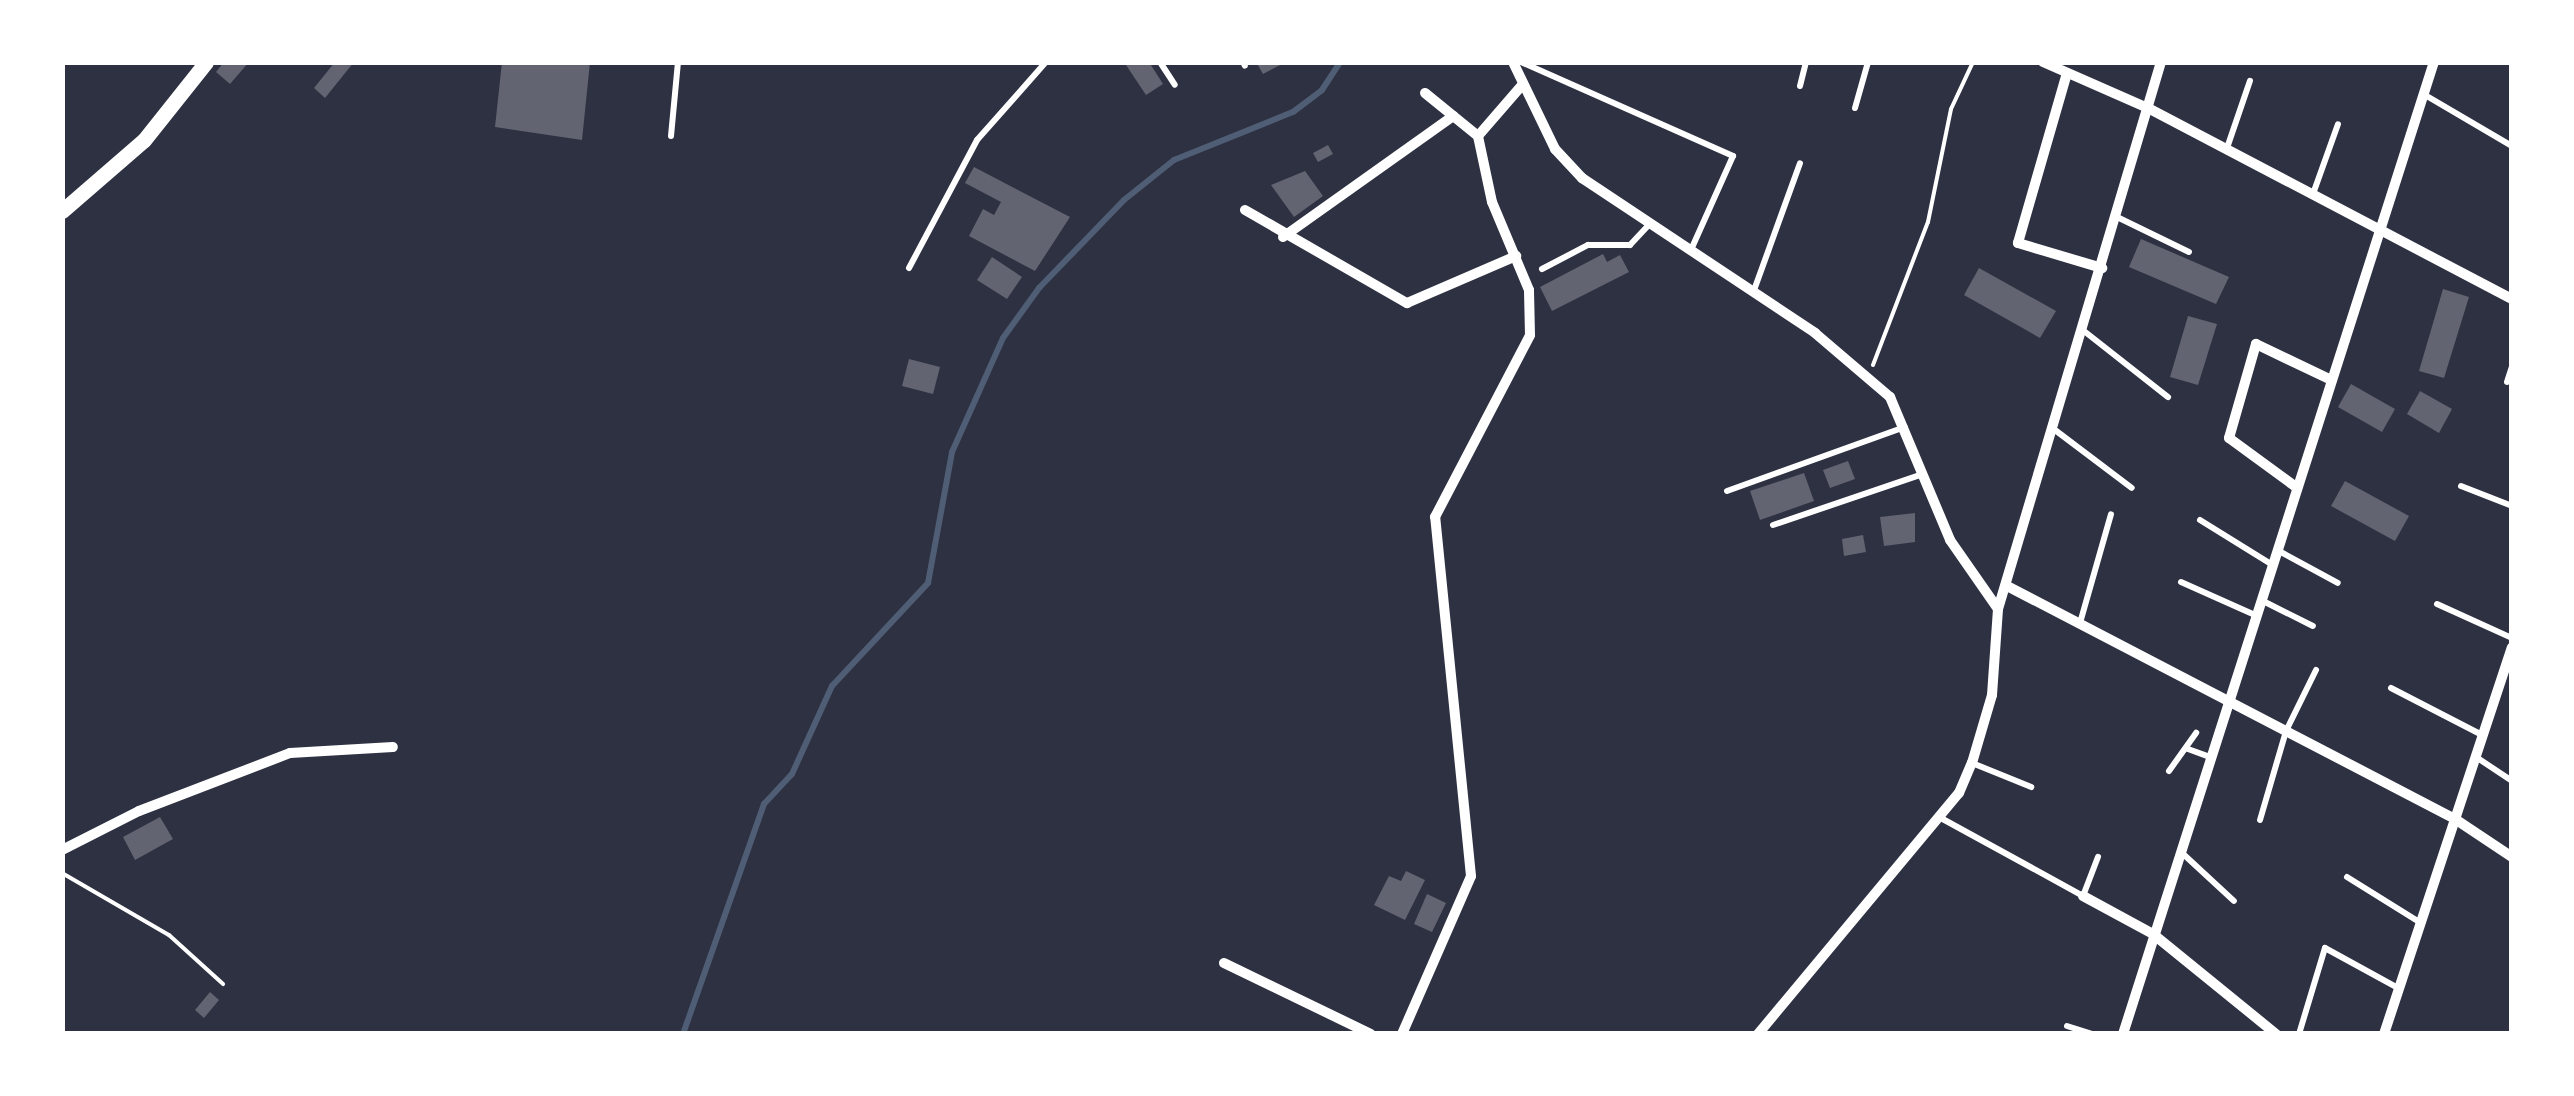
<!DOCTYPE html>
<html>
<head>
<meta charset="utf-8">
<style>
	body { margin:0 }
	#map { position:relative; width:2574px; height:1096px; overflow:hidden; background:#2d3142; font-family:"Roboto Condensed",sans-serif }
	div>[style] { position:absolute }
	.stream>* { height:6px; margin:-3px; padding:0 3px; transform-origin:3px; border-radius:3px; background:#4f5d75 }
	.building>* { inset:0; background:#626471 }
	.path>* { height:4px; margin:-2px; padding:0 2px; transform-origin:2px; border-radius:2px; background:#fff }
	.service>* { height:6px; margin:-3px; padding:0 3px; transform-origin:3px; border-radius:3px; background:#fff }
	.minor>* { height:10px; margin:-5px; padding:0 5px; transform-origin:5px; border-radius:5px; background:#fff }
	.tertiary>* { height:15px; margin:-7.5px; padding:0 7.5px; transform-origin:7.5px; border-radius:7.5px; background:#fff }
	span { translate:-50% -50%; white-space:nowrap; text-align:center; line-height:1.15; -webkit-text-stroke:10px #fff; paint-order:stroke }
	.frame { position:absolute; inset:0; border:65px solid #fff; pointer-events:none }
</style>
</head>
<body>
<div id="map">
	<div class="stream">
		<i style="left:683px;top:1034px;width:244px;rotate:-70.6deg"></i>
		<i style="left:764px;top:804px;width:41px;rotate:-47deg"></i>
		<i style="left:792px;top:774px;width:97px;rotate:-65.6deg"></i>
		<i style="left:832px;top:686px;width:141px;rotate:-47deg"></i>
		<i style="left:928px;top:583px;width:133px;rotate:-79.6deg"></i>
		<i style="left:952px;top:452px;width:125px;rotate:-65.9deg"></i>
		<i style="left:1003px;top:338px;width:62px;rotate:-54.2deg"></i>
		<i style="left:1039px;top:288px;width:122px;rotate:-46deg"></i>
		<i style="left:1124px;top:200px;width:64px;rotate:-38.7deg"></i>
		<i style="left:1174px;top:160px;width:128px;rotate:-22deg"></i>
		<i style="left:1293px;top:112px;width:36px;rotate:-37deg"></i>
		<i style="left:1322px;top:90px;width:33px;rotate:-57deg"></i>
	</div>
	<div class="building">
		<i style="clip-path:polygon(224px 62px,249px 62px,230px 84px,216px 72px)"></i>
		<i style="clip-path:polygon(335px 62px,354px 62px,325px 98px,314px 88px)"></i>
		<i style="clip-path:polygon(502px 62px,590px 62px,582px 140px,495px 127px)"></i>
		<i style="clip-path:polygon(1124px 62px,1149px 62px,1163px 84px,1146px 95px)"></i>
		<i style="clip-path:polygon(1256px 62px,1286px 62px,1263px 74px)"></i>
		<i style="clip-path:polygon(1328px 145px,1333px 154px,1318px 162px,1313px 153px)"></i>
		<i style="clip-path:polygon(974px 167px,1070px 217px,1035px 271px,969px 236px,983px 209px,994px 215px,1001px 202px,965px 183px)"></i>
		<i style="clip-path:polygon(1305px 171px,1323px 196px,1294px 217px,1271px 185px)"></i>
		<i style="clip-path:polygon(2141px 239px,2229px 277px,2216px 304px,2129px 267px)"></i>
		<i style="clip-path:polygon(1603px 254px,1607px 262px,1620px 255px,1629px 272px,1552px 311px,1540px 287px)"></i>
		<i style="clip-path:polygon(992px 257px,1022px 277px,1007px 299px,977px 280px)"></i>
		<i style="clip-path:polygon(1979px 268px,2056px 311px,2040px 338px,1964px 295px)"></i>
		<i style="clip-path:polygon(2443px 289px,2469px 297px,2444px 378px,2419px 371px)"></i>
		<i style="clip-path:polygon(2188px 316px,2217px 324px,2198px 385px,2170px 377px)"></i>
		<i style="clip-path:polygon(909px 359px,940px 367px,933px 394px,902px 386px)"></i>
		<i style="clip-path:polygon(2351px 384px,2395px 409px,2382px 432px,2338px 407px)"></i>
		<i style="clip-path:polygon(2420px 391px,2452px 409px,2439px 433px,2407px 414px)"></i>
		<i style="clip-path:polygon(1848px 461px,1855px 479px,1830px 488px,1823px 470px)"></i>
		<i style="clip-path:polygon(1804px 473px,1814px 501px,1760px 520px,1750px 491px)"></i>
		<i style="clip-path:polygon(2345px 481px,2409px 516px,2395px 541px,2331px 506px)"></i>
		<i style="clip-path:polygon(1915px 513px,1915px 542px,1884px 546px,1880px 517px)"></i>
		<i style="clip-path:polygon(1863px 535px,1866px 552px,1844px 556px,1842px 539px)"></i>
		<i style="clip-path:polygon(160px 817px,173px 839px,135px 860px,123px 837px)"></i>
		<i style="clip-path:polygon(1406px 871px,1425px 880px,1405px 920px,1374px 905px,1389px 876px,1401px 881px)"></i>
		<i style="clip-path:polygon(1427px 894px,1446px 903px,1432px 932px,1414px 924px)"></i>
		<i style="clip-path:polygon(210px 992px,219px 1000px,204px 1018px,195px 1010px)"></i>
	</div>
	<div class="path">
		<i style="left:1873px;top:365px;width:153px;rotate:-69deg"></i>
		<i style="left:1928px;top:222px;width:115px;rotate:-78.5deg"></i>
		<i style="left:1951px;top:109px;width:52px;rotate:-64.9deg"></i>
		<i style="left:62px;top:873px;width:124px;rotate:30.1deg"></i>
		<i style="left:169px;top:935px;width:73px;rotate:42.2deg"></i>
	</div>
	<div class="service">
		<i style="left:1160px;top:62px;width:27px;rotate:57deg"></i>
		<i style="left:1243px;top:62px;width:4px;rotate:63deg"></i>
		<i style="left:1521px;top:62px;width:232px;rotate:23.9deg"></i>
		<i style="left:1733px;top:156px;width:103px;rotate:114.1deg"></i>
		<i style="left:1800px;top:86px;width:25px;rotate:-76deg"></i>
		<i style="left:2425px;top:95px;width:101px;rotate:30.4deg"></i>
		<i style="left:1855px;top:108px;width:48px;rotate:-74.2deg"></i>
		<i style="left:671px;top:136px;width:74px;rotate:-84.6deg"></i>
		<i style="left:2227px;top:148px;width:71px;rotate:-71.1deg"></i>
		<i style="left:2313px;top:194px;width:74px;rotate:-70.3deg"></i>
		<i style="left:2117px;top:217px;width:80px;rotate:25.9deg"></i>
		<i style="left:909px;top:268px;width:145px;rotate:-62deg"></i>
		<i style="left:977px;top:140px;width:104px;rotate:-48.5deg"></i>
		<i style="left:1542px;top:269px;width:52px;rotate:-27.6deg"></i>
		<i style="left:1588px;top:245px;width:42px"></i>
		<i style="left:1630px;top:245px;width:25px;rotate:-47deg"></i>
		<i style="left:1753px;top:293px;width:138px;rotate:-70.1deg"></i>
		<i style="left:2084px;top:331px;width:107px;rotate:38.2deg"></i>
		<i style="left:2507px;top:382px;width:16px;rotate:-72deg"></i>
		<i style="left:2055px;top:430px;width:96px;rotate:37deg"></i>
		<i style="left:2461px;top:486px;width:55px;rotate:21.4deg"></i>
		<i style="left:1727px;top:491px;width:189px;rotate:-19.8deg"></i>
		<i style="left:2200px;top:520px;width:84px;rotate:31.8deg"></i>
		<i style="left:1773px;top:525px;width:158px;rotate:-18.8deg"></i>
		<i style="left:2277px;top:550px;width:69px;rotate:28.4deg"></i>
		<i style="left:2181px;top:582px;width:81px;rotate:24deg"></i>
		<i style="left:2261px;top:600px;width:58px;rotate:26.6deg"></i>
		<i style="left:2437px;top:604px;width:82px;rotate:24.4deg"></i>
		<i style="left:2080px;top:623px;width:113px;rotate:-74.1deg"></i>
		<i style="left:2391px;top:688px;width:102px;rotate:27.3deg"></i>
		<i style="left:2188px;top:749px;width:23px;rotate:20deg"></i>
		<i style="left:2476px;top:757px;width:43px;rotate:33.7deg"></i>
		<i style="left:1972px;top:763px;width:64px;rotate:22.1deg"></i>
		<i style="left:2169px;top:771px;width:47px;rotate:-54.6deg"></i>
		<i style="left:1939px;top:817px;width:164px;rotate:28.7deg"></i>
		<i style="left:2083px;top:896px;width:42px;rotate:-69deg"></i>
		<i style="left:2260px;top:820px;width:93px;rotate:-73.7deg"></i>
		<i style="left:2286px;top:731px;width:68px;rotate:-63.8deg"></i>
		<i style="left:2181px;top:852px;width:72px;rotate:42.8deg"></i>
		<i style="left:2347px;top:877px;width:87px;rotate:31.9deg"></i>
		<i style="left:2067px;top:1026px;width:25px;rotate:18deg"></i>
		<i style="left:2299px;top:1034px;width:90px;rotate:-73.2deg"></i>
		<i style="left:2325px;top:948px;width:83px;rotate:28.7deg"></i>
	</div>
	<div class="minor">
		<i style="left:1513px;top:62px;width:97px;rotate:64.2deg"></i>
		<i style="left:1555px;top:149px;width:40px;rotate:47deg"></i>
		<i style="left:1582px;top:178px;width:280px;rotate:33.6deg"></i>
		<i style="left:1815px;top:333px;width:99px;rotate:40.5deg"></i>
		<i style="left:1890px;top:397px;width:155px;rotate:67.2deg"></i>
		<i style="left:1950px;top:540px;width:84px;rotate:55.2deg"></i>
		<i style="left:2043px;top:62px;width:115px;rotate:23.7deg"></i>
		<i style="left:2148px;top:108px;width:411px;rotate:27.7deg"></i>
		<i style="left:2067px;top:73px;width:177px;rotate:106.1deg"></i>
		<i style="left:2018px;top:243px;width:88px;rotate:16.6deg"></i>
		<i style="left:1425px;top:93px;width:68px;rotate:39.1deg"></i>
		<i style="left:1245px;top:210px;width:187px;rotate:29.9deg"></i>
		<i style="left:1407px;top:303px;width:119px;rotate:-23.3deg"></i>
		<i style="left:1283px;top:237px;width:209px;rotate:-35.4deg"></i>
		<i style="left:2296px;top:487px;width:83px;rotate:-143.8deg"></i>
		<i style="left:2229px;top:438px;width:98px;rotate:-74deg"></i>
		<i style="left:2256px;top:344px;width:83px;rotate:25.6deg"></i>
		<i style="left:2009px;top:587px;width:503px;rotate:27.48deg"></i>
		<i style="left:2455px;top:819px;width:69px;rotate:33.7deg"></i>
		<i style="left:62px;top:850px;width:86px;rotate:-26.9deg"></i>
		<i style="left:139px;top:811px;width:162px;rotate:-21deg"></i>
		<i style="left:290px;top:753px;width:103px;rotate:-3.3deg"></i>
		<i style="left:2083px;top:896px;width:80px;rotate:28.5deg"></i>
		<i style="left:2153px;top:934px;width:159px;rotate:39.1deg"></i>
		<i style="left:1224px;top:963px;width:163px;rotate:25.8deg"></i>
		<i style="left:1402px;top:1034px;width:172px;rotate:-66.4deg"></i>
		<i style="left:1471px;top:876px;width:361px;rotate:-95.7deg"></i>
		<i style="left:1435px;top:517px;width:205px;rotate:-62.4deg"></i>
		<i style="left:1530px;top:335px;width:45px;rotate:-91.3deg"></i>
		<i style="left:1529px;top:290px;width:95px;rotate:-112.8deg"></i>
		<i style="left:1492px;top:202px;width:67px;rotate:-102deg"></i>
		<i style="left:1478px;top:136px;width:69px;rotate:-49.1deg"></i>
		<i style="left:1758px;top:1034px;width:314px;rotate:-50.2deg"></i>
		<i style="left:1959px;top:793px;width:33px;rotate:-67deg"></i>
		<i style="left:1972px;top:763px;width:71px;rotate:-73.6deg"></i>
		<i style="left:1992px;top:695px;width:86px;rotate:-86deg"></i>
		<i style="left:1998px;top:609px;width:571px;rotate:-73.41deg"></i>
		<i style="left:2123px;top:1034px;width:1021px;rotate:-72.26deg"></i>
		<i style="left:2384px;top:1034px;width:407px;rotate:-71.7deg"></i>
	</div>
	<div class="tertiary">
		<i style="left:62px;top:211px;width:108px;rotate:-40.9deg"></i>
		<i style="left:144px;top:140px;width:100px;rotate:-51.5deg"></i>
	</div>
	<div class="frame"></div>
</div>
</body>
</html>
